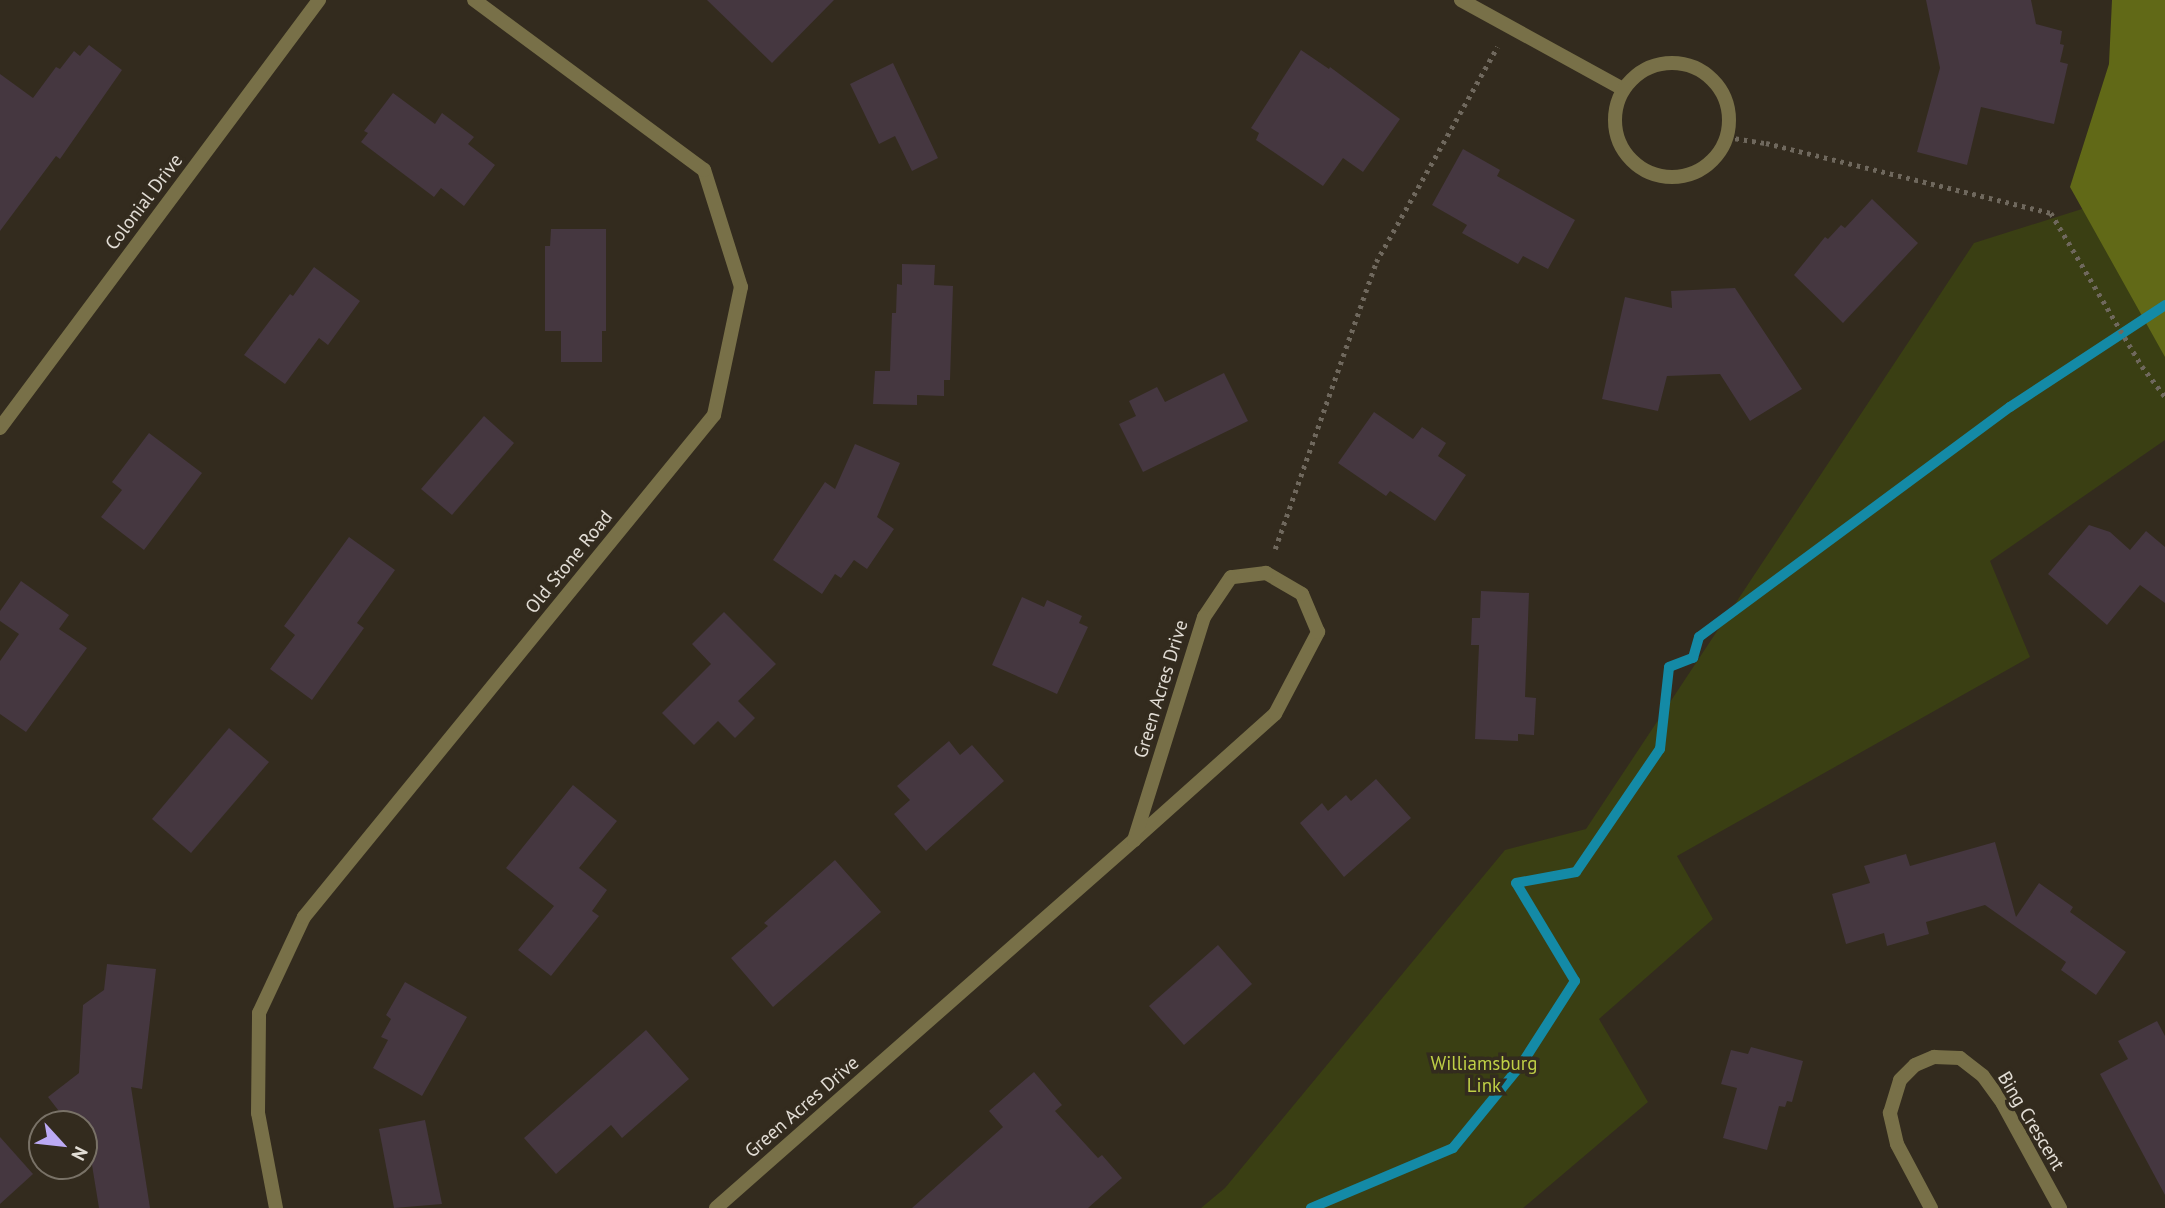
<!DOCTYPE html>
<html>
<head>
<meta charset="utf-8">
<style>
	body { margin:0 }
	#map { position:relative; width:2165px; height:1208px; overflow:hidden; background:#332b1e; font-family:"PT Sans",sans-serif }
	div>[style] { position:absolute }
	.green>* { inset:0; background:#3a3f13 }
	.forest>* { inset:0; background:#616917 }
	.stream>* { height:10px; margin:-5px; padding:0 5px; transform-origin:5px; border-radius:5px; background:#148aa6 }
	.building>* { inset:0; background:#453740 }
	.path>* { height:4.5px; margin-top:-2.25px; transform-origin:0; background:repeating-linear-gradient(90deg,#6f685d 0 3.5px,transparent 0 8.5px) }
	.minor>* { height:14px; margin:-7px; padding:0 7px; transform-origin:7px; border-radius:7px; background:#787048 }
	.minor>.ring { margin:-7px; padding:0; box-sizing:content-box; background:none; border:14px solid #787048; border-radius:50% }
	span { translate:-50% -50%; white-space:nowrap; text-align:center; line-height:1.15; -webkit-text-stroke:7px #332b1e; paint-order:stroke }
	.street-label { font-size:19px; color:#e2ddd5 }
	.park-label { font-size:19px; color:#bfcf46 }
	.north { position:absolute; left:28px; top:1110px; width:70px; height:70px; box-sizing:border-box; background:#332b1e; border:2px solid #797267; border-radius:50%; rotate:117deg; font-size:19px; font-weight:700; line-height:28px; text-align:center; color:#e2ddd5 }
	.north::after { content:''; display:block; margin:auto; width:24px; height:32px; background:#bcaaf5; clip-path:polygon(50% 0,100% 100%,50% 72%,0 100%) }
</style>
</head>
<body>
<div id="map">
	<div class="green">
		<i style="clip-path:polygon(2165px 152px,2165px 440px,1990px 561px,2030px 657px,1677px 856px,1713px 919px,1599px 1019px,1648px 1102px,1523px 1208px,1201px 1208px,1225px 1188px,1505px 850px,1586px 829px,1974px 243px,2101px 203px)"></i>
	</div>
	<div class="forest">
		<i style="clip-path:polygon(2112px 0,2165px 0,2165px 357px,2070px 187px,2109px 64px)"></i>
	</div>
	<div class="stream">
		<i style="left:1311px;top:1208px;width:154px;rotate:-22.9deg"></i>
		<i style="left:1453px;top:1148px;width:107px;rotate:-50.7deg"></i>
		<i style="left:1521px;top:1065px;width:100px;rotate:-57.3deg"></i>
		<i style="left:1575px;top:981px;width:114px;rotate:-121deg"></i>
		<i style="left:1516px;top:883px;width:61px;rotate:-10.4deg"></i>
		<i style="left:1576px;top:872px;width:149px;rotate:-55.7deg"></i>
		<i style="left:1660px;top:749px;width:82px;rotate:-83.7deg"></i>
		<i style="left:1669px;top:667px;width:26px;rotate:-21deg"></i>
		<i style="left:1693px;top:658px;width:22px;rotate:-74deg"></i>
		<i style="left:1699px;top:637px;width:387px;rotate:-36.5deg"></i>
		<i style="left:2010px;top:407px;width:186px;rotate:-33.3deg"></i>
	</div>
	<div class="building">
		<i style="clip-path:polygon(707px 0,834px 0,772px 63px)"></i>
		<i style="clip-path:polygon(1926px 0,2031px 0,2036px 24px,2062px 31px,2060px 44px,2064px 45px,2060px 62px,2068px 64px,2054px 124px,1981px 107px,1967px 165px,1917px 152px,1940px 68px)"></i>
		<i style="clip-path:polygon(89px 45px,122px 70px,60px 159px,56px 156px,0 231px,0 74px,33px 98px,56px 67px,60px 69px,74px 51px,80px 56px)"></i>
		<i style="clip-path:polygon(1301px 50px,1329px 69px,1330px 67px,1400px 119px,1363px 172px,1343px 158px,1323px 186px,1256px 140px,1259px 133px,1251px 128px)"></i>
		<i style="clip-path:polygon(893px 63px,938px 158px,912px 171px,895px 136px,879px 144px,850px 84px)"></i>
		<i style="clip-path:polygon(393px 93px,435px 124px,442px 113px,474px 137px,468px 144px,495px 165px,464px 206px,441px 188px,434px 197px,361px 142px,368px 133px,364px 131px)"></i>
		<i style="clip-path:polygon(1463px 149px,1500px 170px,1497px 176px,1575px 220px,1548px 269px,1523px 256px,1518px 264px,1462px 233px,1467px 225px,1432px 205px)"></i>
		<i style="clip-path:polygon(1872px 199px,1918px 243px,1843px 323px,1794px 275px,1825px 237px,1828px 239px,1841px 225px,1845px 228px)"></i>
		<i style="clip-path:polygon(551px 229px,606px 229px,606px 331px,602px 331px,602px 362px,561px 362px,561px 331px,545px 331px,545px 246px,550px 246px)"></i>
		<i style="clip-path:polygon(902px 264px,935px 265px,934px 285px,953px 286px,950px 380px,944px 380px,944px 396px,917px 395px,917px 405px,873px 404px,875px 371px,890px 371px,892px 313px,896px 313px,897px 284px,902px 285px)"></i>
		<i style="clip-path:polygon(314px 267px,360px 301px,328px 345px,319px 338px,285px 384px,244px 355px,290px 294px,293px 296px)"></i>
		<i style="clip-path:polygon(1735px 288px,1802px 389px,1750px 421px,1720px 374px,1667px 376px,1658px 411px,1602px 399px,1625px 297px,1672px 308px,1671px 291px)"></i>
		<i style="clip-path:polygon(1224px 373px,1248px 421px,1143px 472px,1119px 424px,1136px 416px,1129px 401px,1157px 387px,1165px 402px)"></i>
		<i style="clip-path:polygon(1374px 412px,1413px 439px,1422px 427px,1446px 443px,1438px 456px,1466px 475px,1435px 521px,1390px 491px,1386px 496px,1338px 463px)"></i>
		<i style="clip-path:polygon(484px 416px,514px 443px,452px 515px,421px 489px)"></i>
		<i style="clip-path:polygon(149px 433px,202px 473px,144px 550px,101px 517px,122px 490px,112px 482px)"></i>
		<i style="clip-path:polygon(855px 444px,900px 463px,877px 517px,894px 529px,867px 569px,854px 560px,841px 578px,835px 574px,822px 594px,773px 560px,825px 482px,835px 489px)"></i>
		<i style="clip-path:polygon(2089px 525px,2110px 532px,2130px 550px,2146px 531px,2165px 547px,2165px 603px,2140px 585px,2107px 625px,2048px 574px)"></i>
		<i style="clip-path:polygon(349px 537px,395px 570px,357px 623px,364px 628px,312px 700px,270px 669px,295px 635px,284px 626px)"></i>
		<i style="clip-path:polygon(21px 581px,69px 615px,59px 629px,87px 648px,26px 732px,0 714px,0 661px,19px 634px,0 621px,0 611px)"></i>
		<i style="clip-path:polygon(1481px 591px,1529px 593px,1525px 697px,1536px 698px,1534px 735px,1518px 734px,1518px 741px,1475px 739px,1479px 645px,1471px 645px,1472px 618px,1480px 618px)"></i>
		<i style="clip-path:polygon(1022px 597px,1044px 607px,1047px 600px,1082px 616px,1079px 623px,1088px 627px,1057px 694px,992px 665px)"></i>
		<i style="clip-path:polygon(724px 612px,776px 664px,738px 701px,755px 718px,735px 738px,718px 721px,694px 745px,662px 713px,711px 664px,692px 644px)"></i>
		<i style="clip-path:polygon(229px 728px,269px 762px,191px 853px,152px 819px)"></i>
		<i style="clip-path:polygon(949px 741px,960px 755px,972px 745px,1004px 781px,926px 851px,894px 814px,910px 800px,897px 786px)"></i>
		<i style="clip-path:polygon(1376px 779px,1411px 818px,1344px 877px,1300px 823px,1322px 803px,1328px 811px,1346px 795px,1351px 801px)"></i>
		<i style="clip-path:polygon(573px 785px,617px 821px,579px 868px,607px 890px,592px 911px,599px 916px,551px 976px,518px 950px,554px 906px,506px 868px)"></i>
		<i style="clip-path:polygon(1995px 842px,2016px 917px,2039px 883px,2073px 907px,2070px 912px,2126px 952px,2096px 995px,2061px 970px,2066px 962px,1985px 905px,1926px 922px,1929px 934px,1887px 946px,1884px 933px,1846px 944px,1832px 894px,1870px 883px,1864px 866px,1906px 854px,1910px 866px)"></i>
		<i style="clip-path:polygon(835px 860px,881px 912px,773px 1007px,731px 958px,768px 926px,764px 923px)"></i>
		<i style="clip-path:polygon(1218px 945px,1252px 984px,1184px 1045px,1149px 1006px)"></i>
		<i style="clip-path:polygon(107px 964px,156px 969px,142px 1089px,131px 1087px,150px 1208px,99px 1208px,86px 1128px,84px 1129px,84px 1124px,69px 1124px,48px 1097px,79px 1073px,83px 1005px,104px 990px)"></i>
		<i style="clip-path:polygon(405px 982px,467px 1017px,422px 1096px,373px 1068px,388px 1040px,381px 1037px,391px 1019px,386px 1015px)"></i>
		<i style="clip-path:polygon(2157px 1021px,2165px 1036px,2165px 1195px,2100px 1074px,2128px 1059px,2118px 1041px)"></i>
		<i style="clip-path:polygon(646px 1030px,689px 1079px,622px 1138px,611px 1125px,556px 1174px,524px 1138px)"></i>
		<i style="clip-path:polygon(1751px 1047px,1803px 1061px,1792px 1102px,1787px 1101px,1785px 1107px,1779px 1106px,1767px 1150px,1723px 1138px,1737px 1088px,1721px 1084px,1731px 1050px,1748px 1054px)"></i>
		<i style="clip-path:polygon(1034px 1072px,1062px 1105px,1055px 1111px,1098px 1158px,1102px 1155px,1122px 1178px,1088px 1208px,912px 1208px,1003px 1127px,989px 1111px)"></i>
		<i style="clip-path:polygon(425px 1120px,442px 1204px,394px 1208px,379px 1129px)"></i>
		<i style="clip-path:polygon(0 1137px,33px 1174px,0 1204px)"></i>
	</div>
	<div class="path">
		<i style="left:1727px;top:137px;width:39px;rotate:9deg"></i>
		<i style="left:1766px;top:143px;width:293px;rotate:13.8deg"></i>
		<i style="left:2051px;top:213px;width:178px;rotate:59.3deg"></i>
		<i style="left:2142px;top:366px;width:38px;rotate:53deg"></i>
		<i style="left:1275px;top:549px;width:304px;rotate:-70.6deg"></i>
		<i style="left:1376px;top:262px;width:247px;rotate:-60.6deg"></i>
	</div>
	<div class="minor">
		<i style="left:1461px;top:0;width:185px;rotate:28.8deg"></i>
		<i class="ring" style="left:1615px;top:63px;width:100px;height:100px"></i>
		<i style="left:0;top:428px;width:534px;rotate:-53.3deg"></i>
		<i style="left:276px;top:1208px;width:97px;rotate:-100.7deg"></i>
		<i style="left:258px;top:1113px;width:100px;rotate:-89.4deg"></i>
		<i style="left:259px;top:1013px;width:106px;rotate:-64.9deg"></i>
		<i style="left:304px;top:917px;width:648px;rotate:-50.76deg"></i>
		<i style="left:714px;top:415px;width:131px;rotate:-78.1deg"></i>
		<i style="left:741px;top:287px;width:123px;rotate:-107.5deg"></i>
		<i style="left:704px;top:170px;width:286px;rotate:-143.5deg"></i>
		<i style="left:716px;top:1208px;width:557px;rotate:-41.36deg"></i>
		<i style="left:1134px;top:840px;width:189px;rotate:-41.8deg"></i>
		<i style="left:1275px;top:714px;width:93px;rotate:-62.3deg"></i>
		<i style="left:1318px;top:632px;width:41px;rotate:-112.8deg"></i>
		<i style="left:1302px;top:594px;width:42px;rotate:-149.7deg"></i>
		<i style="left:1266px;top:573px;width:35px;rotate:173deg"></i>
		<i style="left:1231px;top:577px;width:48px;rotate:124deg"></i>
		<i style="left:1204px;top:617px;width:234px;rotate:107.4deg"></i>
		<i style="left:1931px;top:1208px;width:72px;rotate:-118deg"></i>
		<i style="left:1897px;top:1144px;width:32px;rotate:-103deg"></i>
		<i style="left:1890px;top:1113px;width:34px;rotate:-73deg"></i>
		<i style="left:1900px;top:1080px;width:21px;rotate:-45deg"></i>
		<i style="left:1915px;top:1065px;width:21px;rotate:-23deg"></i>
		<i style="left:1934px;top:1057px;width:26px;rotate:2deg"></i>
		<i style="left:1960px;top:1058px;width:29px;rotate:38deg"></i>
		<i style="left:1983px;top:1076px;width:34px;rotate:54deg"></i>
		<i style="left:2003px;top:1104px;width:119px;rotate:61.3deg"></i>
	</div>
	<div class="street-label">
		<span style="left:144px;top:202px;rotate:-53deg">Colonial Drive</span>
		<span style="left:569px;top:562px;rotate:-51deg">Old Stone Road</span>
		<span style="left:1161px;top:689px;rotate:-73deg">Green Acres Drive</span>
		<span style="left:802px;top:1107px;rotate:-41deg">Green Acres Drive</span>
		<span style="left:2031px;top:1121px;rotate:59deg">Bing Crescent</span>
	</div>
	<div class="park-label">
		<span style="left:1484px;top:1075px">Williamsburg<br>Link</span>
	</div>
	<div class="north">N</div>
</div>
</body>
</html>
